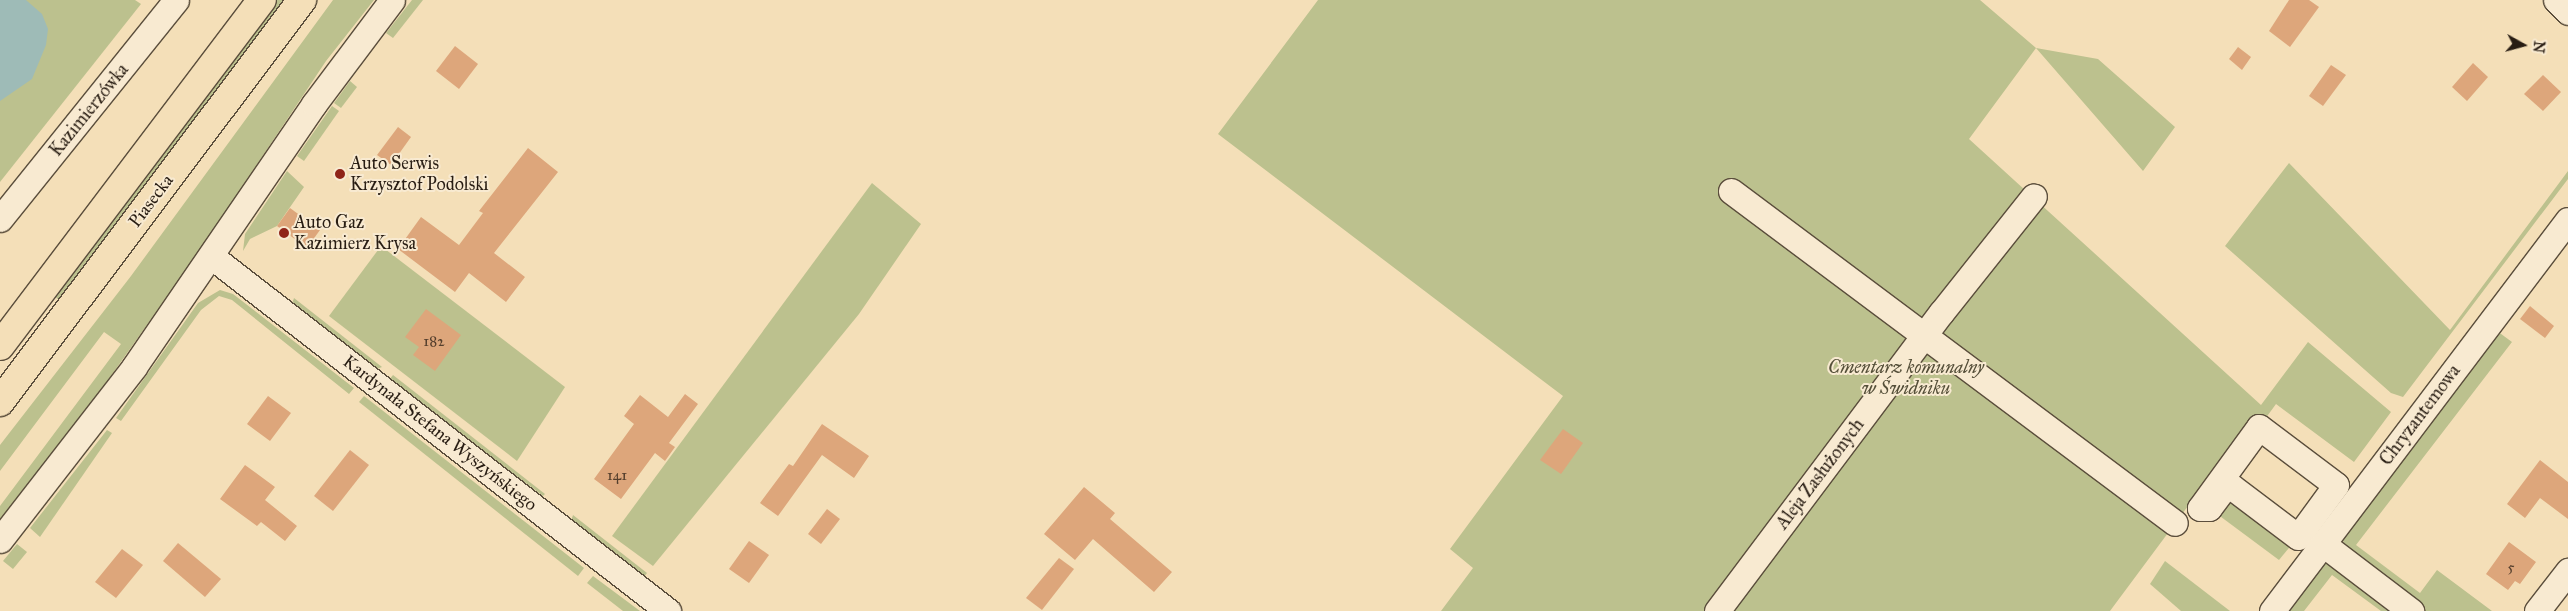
<!DOCTYPE html>
<html>
<head>
<meta charset="utf-8">
<style>
	body { margin:0 }
	#map { position:relative; width:2568px; height:611px; overflow:hidden; background:#f4dfb8; font-family:"IM FELL Great Primer",serif }
	div>[style] { position:absolute }
	.green>* { inset:0; background:#bcc18e }
	.water>* { inset:0; background:#9ebbb7 }
	.building>* { inset:0; background:#dda67b }
	.roads { filter:drop-shadow(1px 0 #5b4e3c) drop-shadow(-1px 0 #5b4e3c) drop-shadow(0 1px #5b4e3c) drop-shadow(0 -1px #5b4e3c) }
	.minor>* { height:25px; margin:-12.5px; padding:0 12.5px; transform-origin:12.5px; border-radius:12.5px; background:#f8ead1 }
	.highway>* { height:28px; margin:-14px; padding:0 14px; transform-origin:14px; border-radius:14px; background:#f4dfb8 }
	.dots>* { width:14px; height:14px; translate:-50% -50%; box-sizing:border-box; border:2px solid #f8ead1; border-radius:50% }
	span { translate:-50% -50%; white-space:nowrap; text-align:center; line-height:1.15; -webkit-text-stroke:4px #f8ead1; paint-order:stroke }
	.number-label { font-size:15px; color:#553f2d }
	.number-label span { -webkit-text-stroke-width:0 }
	.street-label { font-size:18px; color:#281d13 }
	.poi-label { font-size:18px; color:#281d13 }
	.left { translate:0 -50%; text-align:left }
	.park-label { font-size:18px; color:#544e38; font-style:italic }
	.north { position:absolute; left:2498px; top:20px; width:50px; height:50px; -webkit-text-stroke:4px #f8ead1; paint-order:stroke; rotate:97deg; font-size:14px; font-weight:700; line-height:20px; text-align:center; color:#281d13 }
	.north::after { content:''; display:block; margin:auto; width:18px; height:22px; background:#281d13; clip-path:polygon(50% 0,100% 100%,50% 72%,0 100%) }
</style>
</head>
<body>
<div id="map">
	<div class="green">
		<i style="clip-path:polygon(0 0,135px 0,141px 4px,0 182px)"></i>
		<i style="clip-path:polygon(276px 0,285px 0,59px 300px,53px 295px)"></i>
		<i style="clip-path:polygon(333px 0,374px 0,326px 61px,202px 247px,89px 407px,0 520px,0 506px,121px 344px,104px 332px,0 471px,0 445px,131px 276px)"></i>
		<i style="clip-path:polygon(412px 0,423px 0,393px 38px,386px 33px)"></i>
		<i style="clip-path:polygon(1318px 0,1980px 0,2036px 48px,2098px 59px,2175px 127px,2143px 171px,2036px 48px,1969px 139px,2261px 405px,2308px 342px,2391px 412px,2354px 462px,2276px 404px,2200px 508px,2191px 502px,2110px 611px,1441px 611px,1473px 568px,1450px 549px,1563px 396px,1218px 134px)"></i>
		<i style="clip-path:polygon(350px 81px,357px 87px,341px 108px,334px 103px)"></i>
		<i style="clip-path:polygon(332px 106px,339px 111px,304px 161px,297px 156px)"></i>
		<i style="clip-path:polygon(2289px 163px,2450px 330px,2568px 171px,2568px 179px,2403px 397px,2391px 393px,2225px 246px)"></i>
		<i style="clip-path:polygon(287px 171px,304px 187px,277px 226px,250px 239px,243px 251px,245px 234px)"></i>
		<i style="clip-path:polygon(872px 183px,921px 224px,859px 314px,653px 566px,612px 536px)"></i>
		<i style="clip-path:polygon(381px 246px,565px 387px,517px 461px,329px 316px)"></i>
		<i style="clip-path:polygon(220px 290px,233px 294px,354px 388px,349px 394px,232px 300px,219px 296px,201px 310px,121px 421px,116px 418px,198px 303px)"></i>
		<i style="clip-path:polygon(294px 298px,382px 367px,377px 369px,292px 304px)"></i>
		<i style="clip-path:polygon(2497px 331px,2512px 342px,2356px 545px,2420px 593px,2437px 570px,2492px 611px,2425px 611px,2349px 553px,2343px 541px,2344px 533px)"></i>
		<i style="clip-path:polygon(393px 375px,545px 494px,543px 496px,389px 380px)"></i>
		<i style="clip-path:polygon(364px 396px,584px 568px,578px 576px,359px 402px)"></i>
		<i style="clip-path:polygon(107px 430px,112px 433px,40px 537px,30px 528px)"></i>
		<i style="clip-path:polygon(2224px 488px,2298px 537px,2279px 560px,2209px 508px)"></i>
		<i style="clip-path:polygon(573px 515px,647px 573px,644px 577px,571px 521px)"></i>
		<i style="clip-path:polygon(17px 544px,27px 552px,13px 569px,3px 561px)"></i>
		<i style="clip-path:polygon(2165px 561px,2230px 611px,2181px 611px,2150px 584px)"></i>
		<i style="clip-path:polygon(2328px 563px,2398px 611px,2381px 611px,2332px 575px,2304px 611px,2284px 611px,2318px 567px)"></i>
		<i style="clip-path:polygon(593px 576px,640px 611px,623px 611px,587px 583px)"></i>
	</div>
	<div class="water">
		<i style="clip-path:polygon(0 0,26px 0,42px 14px,48px 29px,46px 45px,32px 79px,0 101px)"></i>
	</div>
	<div class="building">
		<i style="clip-path:polygon(2289px 0,2309px 0,2319px 7px,2290px 47px,2269px 31px)"></i>
		<i style="clip-path:polygon(455px 46px,478px 64px,459px 89px,436px 71px)"></i>
		<i style="clip-path:polygon(2238px 47px,2251px 57px,2242px 70px,2229px 59px)"></i>
		<i style="clip-path:polygon(2473px 63px,2488px 77px,2467px 101px,2452px 87px)"></i>
		<i style="clip-path:polygon(2331px 65px,2346px 75px,2323px 106px,2309px 96px)"></i>
		<i style="clip-path:polygon(2543px 75px,2561px 92px,2543px 111px,2524px 94px)"></i>
		<i style="clip-path:polygon(398px 127px,411px 137px,391px 165px,377px 155px)"></i>
		<i style="clip-path:polygon(528px 148px,558px 172px,494px 253px,525px 277px,506px 302px,469px 273px,455px 292px,398px 249px,421px 217px,459px 245px,483px 213px,479px 211px)"></i>
		<i style="clip-path:polygon(290px 208px,320px 230px,307px 248px,277px 226px)"></i>
		<i style="clip-path:polygon(2530px 306px,2554px 326px,2545px 338px,2520px 319px)"></i>
		<i style="clip-path:polygon(426px 309px,461px 335px,435px 371px,413px 355px,419px 347px,405px 337px)"></i>
		<i style="clip-path:polygon(685px 394px,698px 404px,669px 443px,675px 447px,665px 461px,655px 453px,621px 499px,594px 479px,634px 424px,624px 416px,640px 395px,668px 417px)"></i>
		<i style="clip-path:polygon(268px 396px,291px 413px,270px 441px,247px 424px)"></i>
		<i style="clip-path:polygon(822px 424px,869px 456px,854px 478px,822px 455px,778px 516px,760px 503px,789px 464px,793px 466px)"></i>
		<i style="clip-path:polygon(1563px 429px,1583px 443px,1561px 474px,1540px 460px)"></i>
		<i style="clip-path:polygon(350px 450px,369px 465px,333px 511px,314px 496px)"></i>
		<i style="clip-path:polygon(2540px 460px,2568px 482px,2568px 519px,2540px 498px,2525px 518px,2507px 504px)"></i>
		<i style="clip-path:polygon(245px 465px,275px 487px,265px 500px,297px 526px,285px 541px,261px 522px,257px 526px,220px 499px)"></i>
		<i style="clip-path:polygon(1084px 487px,1115px 513px,1110px 519px,1172px 572px,1154px 592px,1093px 539px,1075px 560px,1044px 534px)"></i>
		<i style="clip-path:polygon(827px 509px,840px 519px,821px 544px,808px 534px)"></i>
		<i style="clip-path:polygon(749px 541px,769px 555px,749px 583px,729px 569px)"></i>
		<i style="clip-path:polygon(2509px 542px,2536px 562px,2520px 584px,2515px 581px,2508px 590px,2486px 574px)"></i>
		<i style="clip-path:polygon(178px 543px,221px 579px,205px 597px,163px 561px)"></i>
		<i style="clip-path:polygon(122px 549px,143px 565px,116px 598px,95px 582px)"></i>
		<i style="clip-path:polygon(1059px 558px,1074px 569px,1042px 610px,1026px 598px)"></i>
	</div>
	<div class="roads">
		<div class="minor">
			<i style="left:2556px;top:0;width:17px;rotate:45deg"></i>
			<i style="left:1731px;top:191px;width:554px;rotate:36.79deg"></i>
			<i style="left:0;top:219px;width:281px;rotate:-51.2deg"></i>
			<i style="left:211px;top:256px;width:579px;rotate:37.84deg"></i>
			<i style="left:2259px;top:427px;width:96px;rotate:37deg"></i>
			<i style="left:2336px;top:485px;width:64px;rotate:126.2deg"></i>
			<i style="left:2298px;top:537px;width:83px;rotate:-142.9deg"></i>
			<i style="left:2232px;top:487px;width:8px;rotate:173deg"></i>
			<i style="left:2224px;top:488px;width:25px;rotate:127deg"></i>
			<i style="left:2209px;top:508px;width:9px;rotate:180deg"></i>
			<i style="left:2200px;top:508px;width:100px;rotate:-53.9deg"></i>
			<i style="left:0;top:540px;width:219px;rotate:-52.2deg"></i>
			<i style="left:134px;top:367px;width:319px;rotate:-55.6deg"></i>
			<i style="left:314px;top:104px;width:130px;rotate:-53.1deg"></i>
			<i style="left:2323px;top:544px;width:111px;rotate:37.3deg"></i>
			<i style="left:1717px;top:611px;width:373px;rotate:-53.1deg"></i>
			<i style="left:1941px;top:313px;width:149px;rotate:-51.5deg"></i>
			<i style="left:2272px;top:611px;width:490px;rotate:-52.9deg"></i>
			<i style="left:2537px;top:611px;width:51px;rotate:-52.2deg"></i>
		</div>
		<div class="highway">
			<i style="left:0;top:346px;width:434px;rotate:-52.9deg"></i>
			<i style="left:0;top:402px;width:503px;rotate:-53.08deg"></i>
		</div>
	</div>
	<div class="dots">
		<i style="left:340px;top:174px;background:#8f2418"></i>
		<i style="left:284px;top:233px;background:#8f2418"></i>
	</div>
	<div class="number-label">
		<span style="left:434px;top:342px">182</span>
		<span style="left:617px;top:476px">141</span>
		<span style="left:2511px;top:568px">5</span>
	</div>
	<div class="street-label">
		<span style="left:89px;top:110px;rotate:-51deg">Kazimierzówka</span>
		<span style="left:151px;top:201px;rotate:-53deg">Piasecka</span>
		<span style="left:2420px;top:415px;rotate:-53deg">Chryzantemowa</span>
		<span style="left:440px;top:433px;rotate:38deg">Kardynała Stefana Wyszyńskiego</span>
		<span style="left:1820px;top:474px;rotate:-53deg">Aleja Zasłużonych</span>
	</div>
	<div class="poi-label">
		<span class="left" style="left:350px;top:174px">Auto Serwis<br>Krzysztof Podolski</span>
		<span class="left" style="left:294px;top:233px">Auto Gaz<br>Kazimierz Krysa</span>
	</div>
	<div class="park-label">
		<span style="left:1906px;top:378px">Cmentarz komunalny<br>w Świdniku</span>
	</div>
	<div class="north">N</div>
</div>
</body>
</html>
